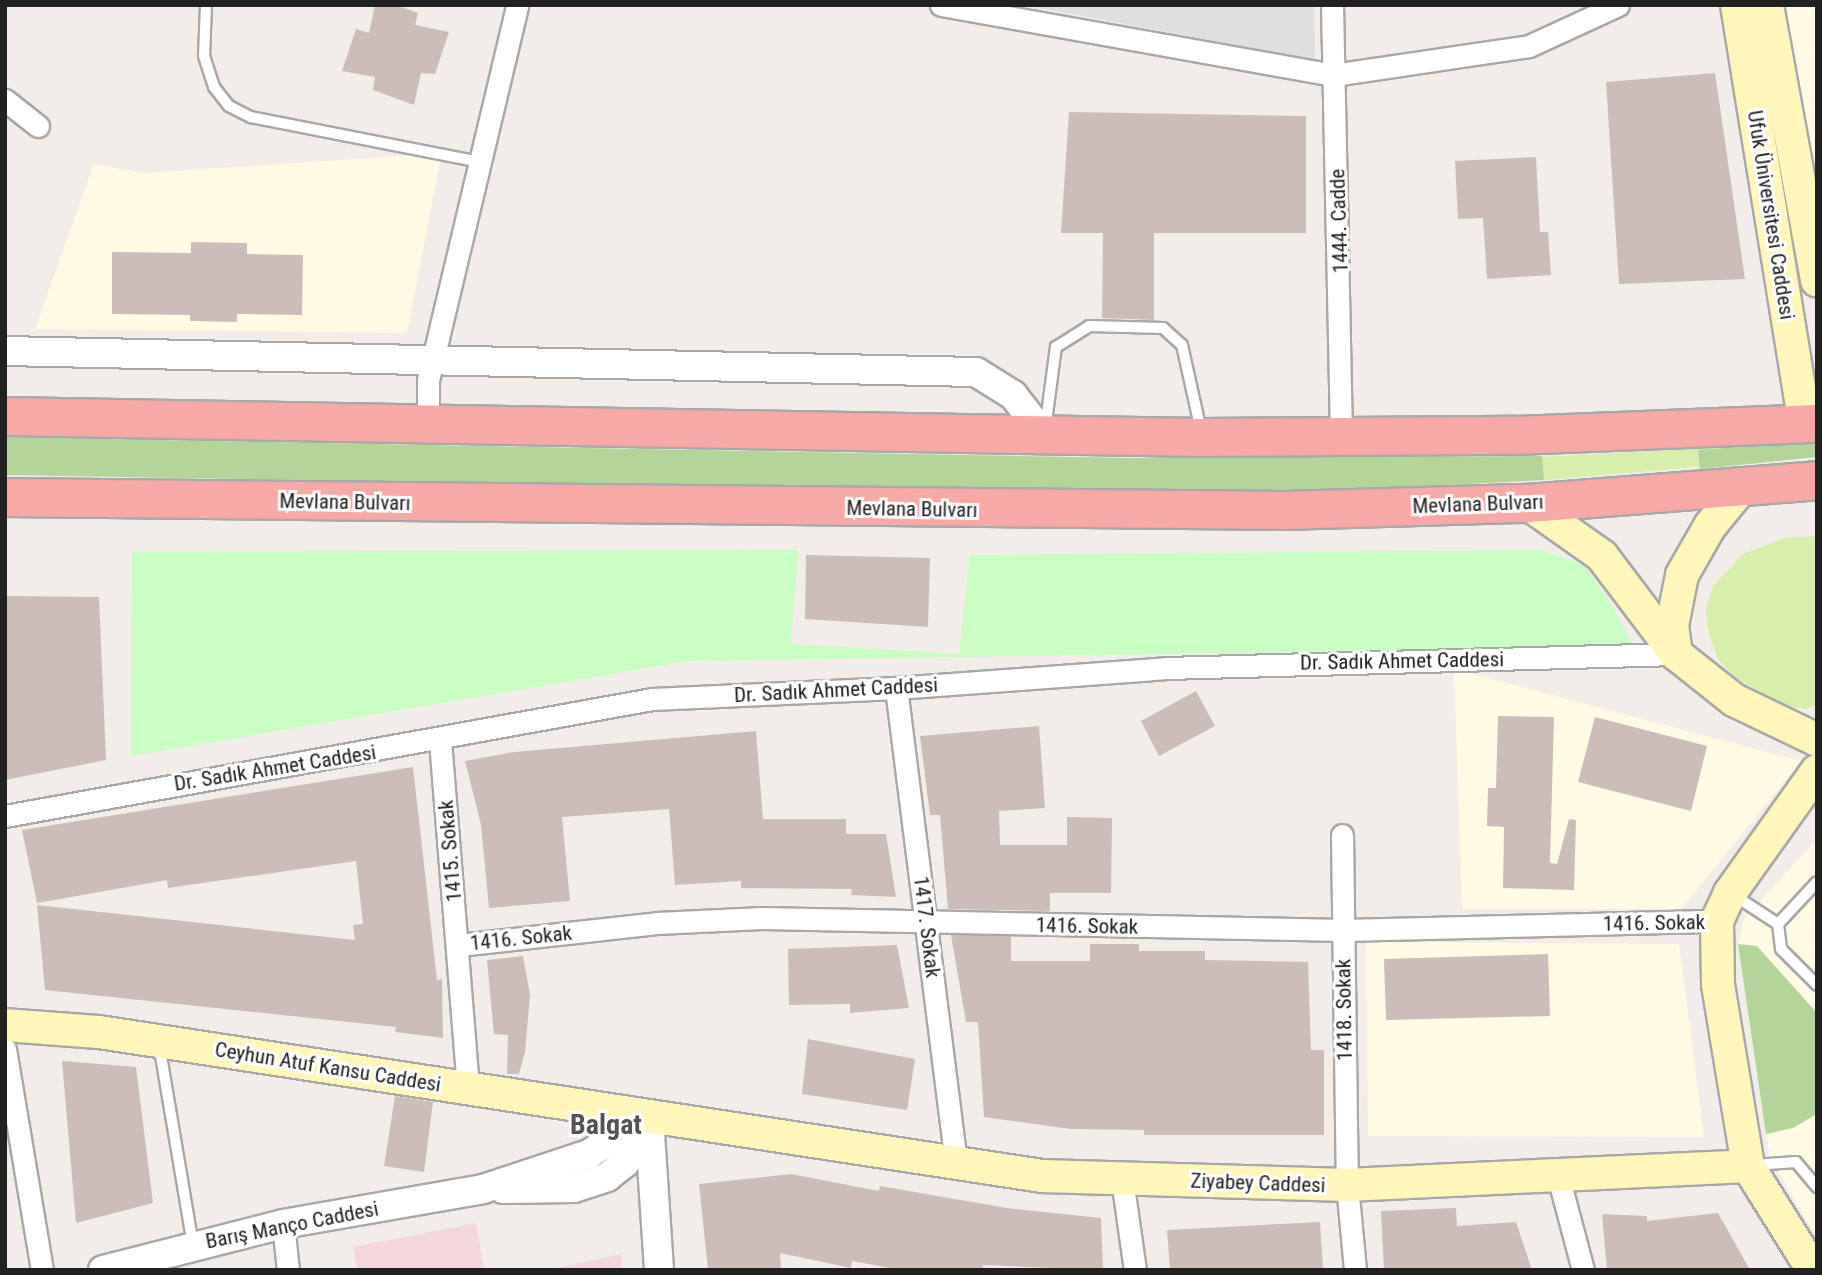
<!DOCTYPE html>
<html>
<head>
<meta charset="utf-8">
<style>
	body { margin:0 }
	#map { position:relative; width:1822px; height:1275px; overflow:hidden; background:#f2ede8; font-family:"Roboto Condensed",sans-serif }
	div>[style] { position:absolute }
	.residential>* { inset:0; background:#e0dedf }
	.commercial>* { inset:0; background:#f3d7da }
	.education>* { inset:0; background:#fffae4 }
	.grass>* { inset:0; background:#d8eeac }
	.forest>* { inset:0; background:#b5d49a }
	.park>* { inset:0; background:#c9fdc4 }
	.building>* { inset:0; background:#cbbeba }
	.roads { filter:drop-shadow(2px 0 #a8a8a8) drop-shadow(-2px 0 #a8a8a8) drop-shadow(0 2px #a8a8a8) drop-shadow(0 -2px #a8a8a8) }
	.service>* { height:10px; margin:-5px; padding:0 5px; transform-origin:5px; border-radius:5px; background:#fff }
	.minor>* { height:21px; margin:-10.5px; padding:0 10.5px; transform-origin:10.5px; border-radius:10.5px; background:#fff }
	.tertiary>* { height:28px; margin:-14px; padding:0 14px; transform-origin:14px; border-radius:14px; background:#fff }
	.secondary>* { height:32px; margin:-16px; padding:0 16px; transform-origin:16px; border-radius:16px; background:#fef6ba }
	.trunk>* { height:37px; margin:-18.5px; padding:0 18.5px; transform-origin:18.5px; border-radius:18.5px; background:#f6a9a7 }
	span { translate:-50% -50%; white-space:nowrap; text-align:center; line-height:1.15; -webkit-text-stroke:6px #fff; paint-order:stroke }
	.street-label { font-size:21px; color:#212121 }
	.district-label { font-size:28px; color:#545454; font-weight:700 }
	.frame { position:absolute; inset:0; border:7px solid #212121; pointer-events:none }
</style>
</head>
<body>
<div id="map">
	<div class="residential">
		<i style="clip-path:polygon(1024px 5px,1314px 5px,1315px 60px)"></i>
	</div>
	<div class="commercial">
		<i style="clip-path:polygon(476px 1223px,484px 1270px,358px 1270px,353px 1247px)"></i>
		<i style="clip-path:polygon(621px 1254px,622px 1270px,548px 1270px)"></i>
	</div>
	<div class="education">
		<i style="clip-path:polygon(1785px 5px,1817px 5px,1817px 178px)"></i>
		<i style="clip-path:polygon(415px 155px,440px 162px,407px 333px,35px 329px,94px 164px,143px 173px)"></i>
		<i style="clip-path:polygon(1454px 669px,1801px 761px,1681px 909px,1462px 909px)"></i>
		<i style="clip-path:polygon(1817px 839px,1817px 1238px,1770px 1158px,1738px 944px,1744px 919px)"></i>
		<i style="clip-path:polygon(1366px 942px,1679px 944px,1704px 1137px,1368px 1136px)"></i>
	</div>
	<div class="grass">
		<i style="clip-path:polygon(1817px 442px,1817px 457px,1544px 480px,1542px 457px)"></i>
		<i style="clip-path:polygon(1817px 536px,1817px 705px,1806px 709px,1786px 706px,1736px 678px,1719px 661px,1709px 636px,1706px 609px,1713px 586px,1743px 554px,1784px 538px)"></i>
	</div>
	<div class="forest">
		<i style="clip-path:polygon(5px 437px,1127px 458px,1542px 456px,1544px 480px,1349px 490px,1080px 493px,5px 475px)"></i>
		<i style="clip-path:polygon(1817px 442px,1817px 457px,1700px 469px,1698px 450px)"></i>
		<i style="clip-path:polygon(1738px 944px,1757px 946px,1817px 1013px,1817px 1114px,1793px 1128px,1766px 1134px)"></i>
	</div>
	<div class="park">
		<i style="clip-path:polygon(798px 550px,791px 644px,959px 654px,970px 555px,1541px 550px,1583px 564px,1605px 593px,1634px 647px,688px 661px,131px 756px,132px 552px)"></i>
	</div>
	<div class="building">
		<i style="clip-path:polygon(375px 5px,395px 5px,418px 13px,415px 25px,449px 32px,435px 74px,421px 73px,414px 105px,373px 90px,375px 77px,342px 71px,356px 29px,369px 33px)"></i>
		<i style="clip-path:polygon(1715px 73px,1745px 279px,1619px 284px,1606px 82px)"></i>
		<i style="clip-path:polygon(1069px 112px,1306px 116px,1306px 233px,1154px 233px,1154px 320px,1102px 318px,1103px 233px,1061px 233px)"></i>
		<i style="clip-path:polygon(1536px 157px,1540px 232px,1548px 232px,1551px 275px,1487px 279px,1483px 218px,1458px 219px,1455px 161px)"></i>
		<i style="clip-path:polygon(191px 242px,247px 243px,247px 254px,303px 255px,302px 315px,237px 314px,237px 322px,190px 321px,190px 315px,112px 314px,112px 252px,191px 253px)"></i>
		<i style="clip-path:polygon(806px 555px,930px 558px,928px 627px,805px 619px)"></i>
		<i style="clip-path:polygon(5px 596px,99px 597px,106px 760px,5px 780px)"></i>
		<i style="clip-path:polygon(1196px 691px,1215px 726px,1159px 756px,1141px 721px)"></i>
		<i style="clip-path:polygon(1498px 716px,1554px 717px,1550px 863px,1557px 864px,1569px 819px,1576px 820px,1574px 890px,1503px 888px,1504px 827px,1487px 826px,1488px 788px,1496px 788px)"></i>
		<i style="clip-path:polygon(1595px 717px,1707px 746px,1691px 811px,1578px 782px)"></i>
		<i style="clip-path:polygon(1039px 726px,1045px 808px,999px 811px,1000px 845px,1067px 845px,1067px 817px,1112px 818px,1111px 893px,1050px 893px,1050px 911px,948px 909px,940px 815px,930px 815px,920px 736px)"></i>
		<i style="clip-path:polygon(756px 731px,763px 819px,846px 819px,846px 834px,886px 834px,896px 897px,851px 895px,852px 889px,741px 888px,741px 881px,675px 885px,669px 809px,562px 817px,570px 901px,489px 908px,481px 825px,465px 761px,514px 752px)"></i>
		<i style="clip-path:polygon(413px 767px,437px 980px,442px 979px,443px 1038px,395px 1032px,396px 1027px,45px 990px,37px 905px,355px 940px,353px 925px,363px 924px,356px 861px,168px 888px,167px 880px,37px 903px,22px 830px)"></i>
		<i style="clip-path:polygon(951px 935px,1011px 936px,1011px 961px,1090px 961px,1090px 944px,1139px 944px,1139px 951px,1205px 951px,1205px 960px,1308px 962px,1311px 1050px,1324px 1050px,1324px 1135px,1144px 1135px,1144px 1130px,1071px 1129px,984px 1117px,978px 1022px,966px 1022px)"></i>
		<i style="clip-path:polygon(897px 945px,909px 1008px,850px 1013px,850px 1004px,789px 1005px,788px 949px)"></i>
		<i style="clip-path:polygon(1548px 954px,1550px 1016px,1386px 1020px,1384px 959px)"></i>
		<i style="clip-path:polygon(523px 956px,530px 995px,525px 1052px,519px 1074px,507px 1074px,508px 1035px,494px 1034px,487px 960px)"></i>
		<i style="clip-path:polygon(808px 1039px,915px 1059px,907px 1110px,802px 1094px)"></i>
		<i style="clip-path:polygon(62px 1061px,136px 1067px,153px 1203px,76px 1223px)"></i>
		<i style="clip-path:polygon(395px 1096px,433px 1102px,424px 1172px,384px 1166px)"></i>
		<i style="clip-path:polygon(791px 1174px,879px 1191px,880px 1186px,1007px 1208px,1101px 1218px,1103px 1270px,983px 1265px,983px 1270px,901px 1270px,852px 1261px,851px 1268px,780px 1253px,781px 1270px,708px 1270px,699px 1184px)"></i>
		<i style="clip-path:polygon(1456px 1208px,1457px 1226px,1516px 1222px,1532px 1270px,1384px 1270px,1381px 1211px)"></i>
		<i style="clip-path:polygon(1718px 1213px,1750px 1270px,1607px 1270px,1602px 1214px,1647px 1216px,1647px 1221px)"></i>
		<i style="clip-path:polygon(1320px 1222px,1323px 1269px,1170px 1270px,1167px 1230px)"></i>
	</div>
	<div class="roads">
		<div class="service">
			<i style="left:206px;top:5px;width:51px;rotate:92.2deg"></i>
			<i style="left:204px;top:56px;width:33px;rotate:72deg"></i>
			<i style="left:214px;top:87px;width:24px;rotate:52deg"></i>
			<i style="left:229px;top:106px;width:25px;rotate:27deg"></i>
			<i style="left:251px;top:117px;width:233px;rotate:11.1deg"></i>
			<i style="left:1045px;top:429px;width:83px;rotate:-82.4deg"></i>
			<i style="left:1056px;top:347px;width:39px;rotate:-32deg"></i>
			<i style="left:1089px;top:326px;width:74px;rotate:1.5deg"></i>
			<i style="left:1163px;top:328px;width:25px;rotate:42deg"></i>
			<i style="left:1182px;top:345px;width:88px;rotate:77.5deg"></i>
			<i style="left:1732px;top:894px;width:55px;rotate:33.1deg"></i>
			<i style="left:1778px;top:924px;width:25px;rotate:83deg"></i>
			<i style="left:1781px;top:949px;width:51px;rotate:45deg"></i>
			<i style="left:1778px;top:924px;width:57px;rotate:-47.1deg"></i>
			<i style="left:159px;top:1044px;width:204px;rotate:80.4deg"></i>
			<i style="left:1754px;top:1165px;width:42px;rotate:-4.1deg"></i>
			<i style="left:1796px;top:1162px;width:33px;rotate:50deg"></i>
		</div>
		<div class="minor">
			<i style="left:941px;top:5px;width:398px;rotate:10.1deg"></i>
			<i style="left:1333px;top:75px;width:198px;rotate:-8.4deg"></i>
			<i style="left:1529px;top:46px;width:98px;rotate:-24.7deg"></i>
			<i style="left:1332px;top:5px;width:431px;rotate:88.8deg"></i>
			<i style="left:5px;top:100px;width:42px;rotate:38.2deg"></i>
			<i style="left:428px;top:422px;width:42px;rotate:-90deg"></i>
			<i style="left:428px;top:380px;width:385px;rotate:-76.6deg"></i>
			<i style="left:896px;top:688px;width:482px;rotate:82.8deg"></i>
			<i style="left:440px;top:740px;width:349px;rotate:85.4deg"></i>
			<i style="left:5px;top:816px;width:657px;rotate:-10.25deg"></i>
			<i style="left:652px;top:699px;width:244px;rotate:-2.6deg"></i>
			<i style="left:896px;top:688px;width:271px;rotate:-4.2deg"></i>
			<i style="left:1166px;top:668px;width:510px;rotate:-1.57deg"></i>
			<i style="left:1342px;top:835px;width:350px;rotate:89.2deg"></i>
			<i style="left:1347px;top:1185px;width:85px;rotate:84.6deg"></i>
			<i style="left:459px;top:945px;width:199px;rotate:-6.3deg"></i>
			<i style="left:657px;top:923px;width:105px;rotate:-2.7deg"></i>
			<i style="left:762px;top:918px;width:581px;rotate:1.18deg"></i>
			<i style="left:1343px;top:930px;width:374px;rotate:-1.4deg"></i>
			<i style="left:5px;top:1049px;width:224px;rotate:80.5deg"></i>
			<i style="left:1558px;top:1176px;width:97px;rotate:75.1deg"></i>
			<i style="left:1122px;top:1179px;width:92px;rotate:81.9deg"></i>
			<i style="left:283px;top:1224px;width:46px;rotate:83.8deg"></i>
		</div>
		<div class="tertiary">
			<i style="left:5px;top:351px;width:971px;rotate:1.24deg"></i>
			<i style="left:976px;top:372px;width:44px;rotate:31.9deg"></i>
			<i style="left:1013px;top:395px;width:52px;rotate:52deg"></i>
			<i style="left:649px;top:1119px;width:151px;rotate:86.2deg"></i>
			<i style="left:503px;top:1189px;width:71px;rotate:-0.8deg"></i>
			<i style="left:574px;top:1188px;width:35px;rotate:-18deg"></i>
			<i style="left:607px;top:1177px;width:23px;rotate:-38deg"></i>
			<i style="left:625px;top:1163px;width:51px;rotate:-62.9deg"></i>
			<i style="left:103px;top:1270px;width:186px;rotate:-14.3deg"></i>
			<i style="left:283px;top:1224px;width:203px;rotate:-9.9deg"></i>
			<i style="left:483px;top:1189px;width:112px;rotate:-18.3deg"></i>
			<i style="left:589px;top:1154px;width:72px;rotate:-33deg"></i>
		</div>
		<div class="secondary">
			<i style="left:1737px;top:5px;width:424px;rotate:80.8deg"></i>
			<i style="left:1767px;top:5px;width:280px;rotate:79.7deg"></i>
			<i style="left:1527px;top:503px;width:92px;rotate:35.2deg"></i>
			<i style="left:1602px;top:556px;width:123px;rotate:52.9deg"></i>
			<i style="left:1676px;top:654px;width:74px;rotate:38.4deg"></i>
			<i style="left:1734px;top:700px;width:92px;rotate:25.7deg"></i>
			<i style="left:1676px;top:654px;width:28px;rotate:-98deg"></i>
			<i style="left:1672px;top:626px;width:52px;rotate:-78.9deg"></i>
			<i style="left:1682px;top:575px;width:56px;rotate:-60.3deg"></i>
			<i style="left:1710px;top:526px;width:50px;rotate:-50.6deg"></i>
			<i style="left:5px;top:1025px;width:94px;rotate:4.3deg"></i>
			<i style="left:99px;top:1032px;width:954px;rotate:8.68deg"></i>
			<i style="left:1042px;top:1176px;width:305px;rotate:1.7deg"></i>
			<i style="left:1347px;top:1185px;width:401px;rotate:-2.7deg"></i>
			<i style="left:1748px;top:1166px;width:123px;rotate:58deg"></i>
			<i style="left:1748px;top:1166px;width:184px;rotate:-99.4deg"></i>
			<i style="left:1718px;top:984px;width:63px;rotate:-90.9deg"></i>
			<i style="left:1717px;top:921px;width:31px;rotate:-65deg"></i>
			<i style="left:1730px;top:893px;width:150px;rotate:-54.5deg"></i>
		</div>
		<div class="trunk">
			<i style="left:5px;top:416px;width:1197px;rotate:1.01deg"></i>
			<i style="left:1202px;top:437px;width:313px;rotate:-0.4deg"></i>
			<i style="left:1515px;top:435px;width:302px;rotate:-2.3deg"></i>
			<i style="left:5px;top:497px;width:1280px;rotate:0.58deg"></i>
			<i style="left:1285px;top:510px;width:242px;rotate:-1.7deg"></i>
			<i style="left:1527px;top:503px;width:291px;rotate:-4.5deg"></i>
		</div>
	</div>
	<div class="street-label">
		<span style="left:1771px;top:215px;rotate:81deg">Ufuk Üniversitesi Caddesi</span>
		<span style="left:1339px;top:221px;rotate:-92deg">1444. Cadde</span>
		<span style="left:345px;top:502px;rotate:1deg">Mevlana Bulvarı</span>
		<span style="left:1478px;top:504px;rotate:-2deg">Mevlana Bulvarı</span>
		<span style="left:912px;top:509px;rotate:1deg">Mevlana Bulvarı</span>
		<span style="left:1402px;top:661px;rotate:-1deg">Dr. Sadık Ahmet Caddesi</span>
		<span style="left:836px;top:690px;rotate:-3deg">Dr. Sadık Ahmet Caddesi</span>
		<span style="left:275px;top:768px;rotate:-9deg">Dr. Sadık Ahmet Caddesi</span>
		<span style="left:450px;top:851px;rotate:-95deg">1415. Sokak</span>
		<span style="left:1654px;top:923px;rotate:-1deg">1416. Sokak</span>
		<span style="left:1087px;top:926px;rotate:1deg">1416. Sokak</span>
		<span style="left:927px;top:927px;rotate:83deg">1417. Sokak</span>
		<span style="left:521px;top:938px;rotate:-6deg">1416. Sokak</span>
		<span style="left:1344px;top:1010px;rotate:-91deg">1418. Sokak</span>
		<span style="left:328px;top:1067px;rotate:9deg">Ceyhun Atuf Kansu Caddesi</span>
		<span style="left:1258px;top:1183px;rotate:2deg">Ziyabey Caddesi</span>
		<span style="left:292px;top:1225px;rotate:-11deg">Barış Manço Caddesi</span>
	</div>
	<div class="district-label">
		<span style="left:606px;top:1125px">Balgat</span>
	</div>
	<div class="frame"></div>
</div>
</body>
</html>
